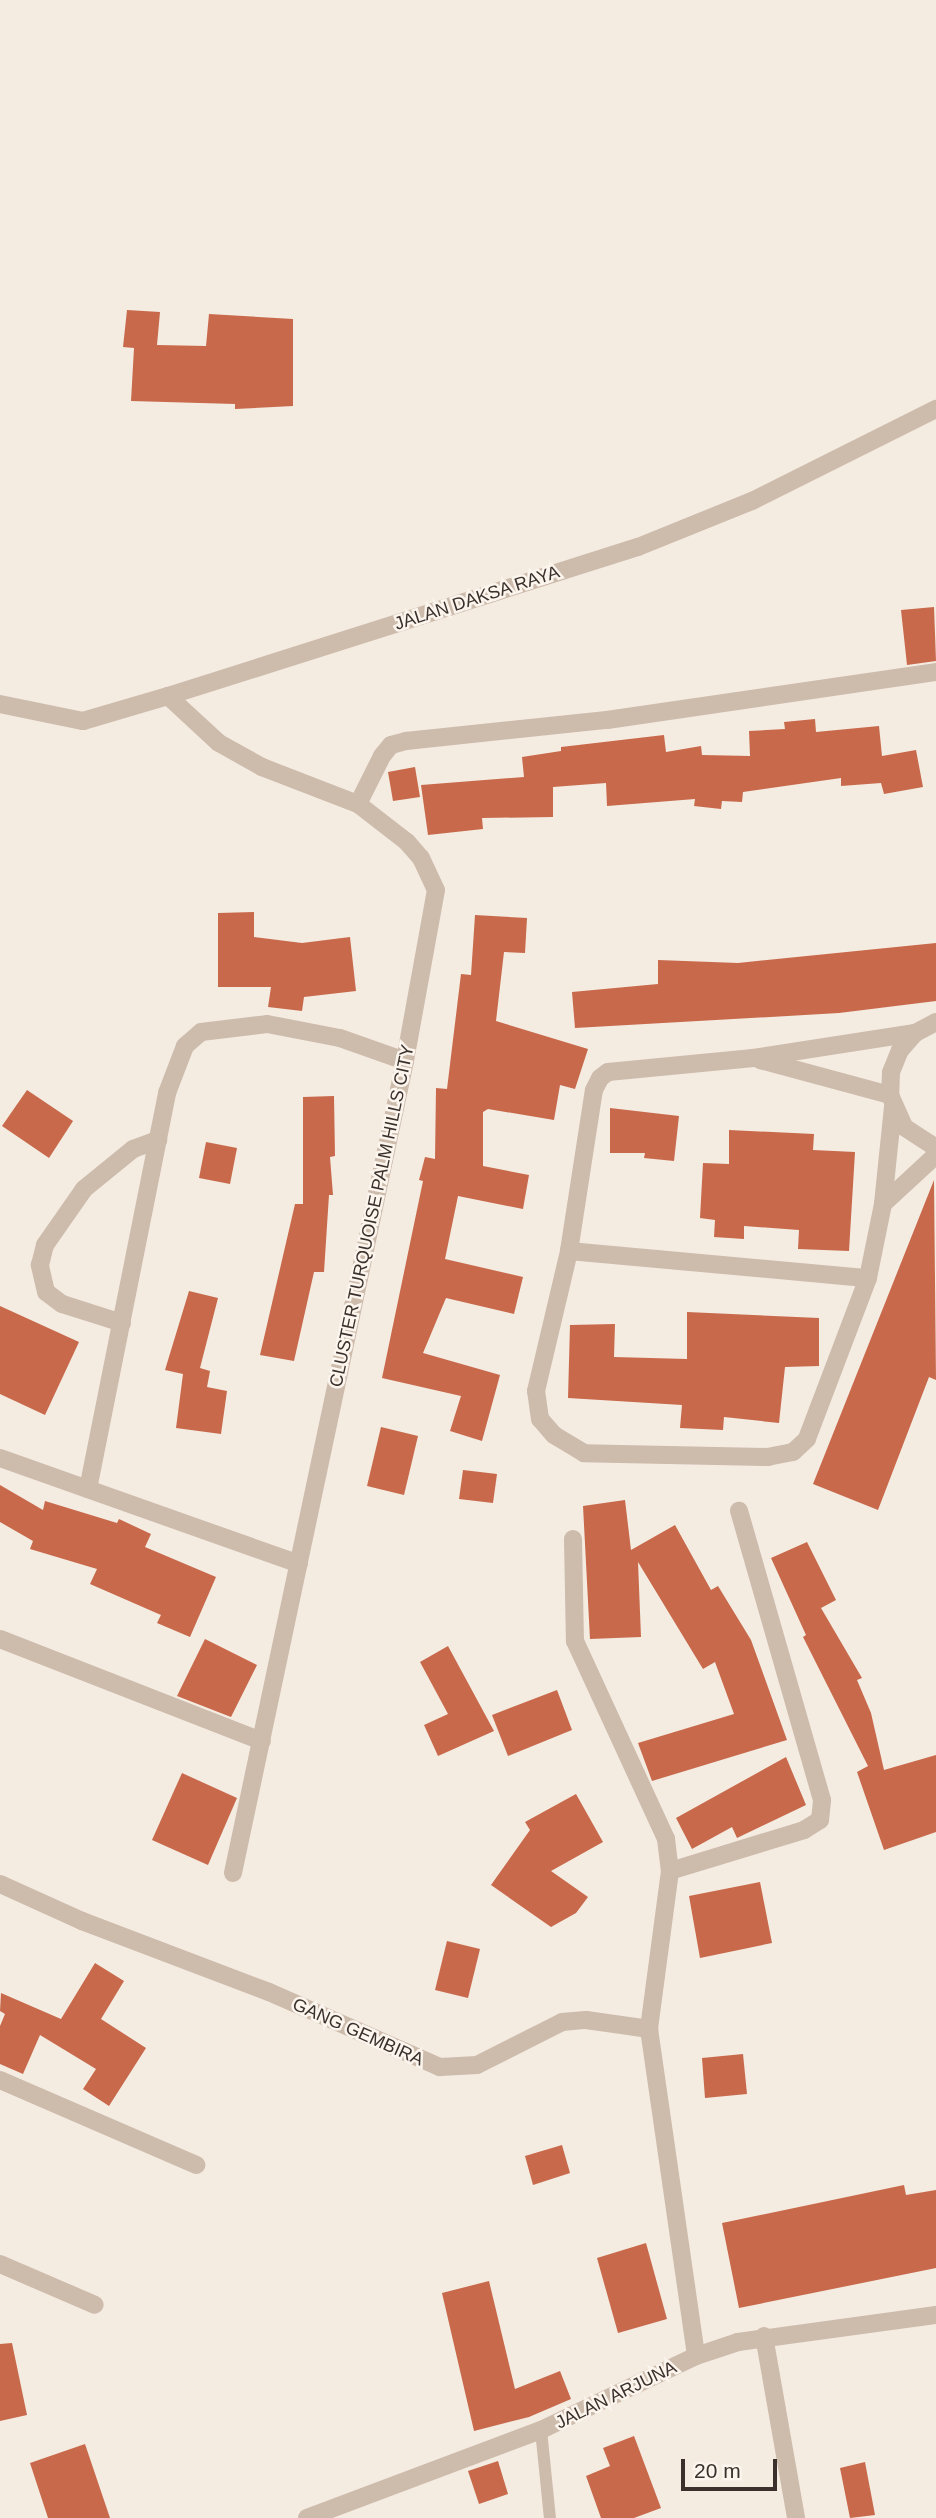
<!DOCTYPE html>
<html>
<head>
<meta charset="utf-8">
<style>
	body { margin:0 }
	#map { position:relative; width:936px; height:2518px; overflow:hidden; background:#f4ebe1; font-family:Helvetica,sans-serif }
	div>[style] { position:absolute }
	.building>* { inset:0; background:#c8694b }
	.lane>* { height:12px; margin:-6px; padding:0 6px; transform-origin:6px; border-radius:6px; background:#cdbbac }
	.street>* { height:18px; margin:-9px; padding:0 9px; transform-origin:9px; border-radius:9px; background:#cdbbac }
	span { translate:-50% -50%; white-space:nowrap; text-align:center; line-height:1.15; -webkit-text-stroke:5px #fbf5ee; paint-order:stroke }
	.street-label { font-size:18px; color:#3b302b }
	.scale { position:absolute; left:681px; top:2459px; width:96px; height:32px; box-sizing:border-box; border:4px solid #3b302b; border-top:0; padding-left:9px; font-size:21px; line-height:24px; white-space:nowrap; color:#3b302b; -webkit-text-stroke:5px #fbf5ee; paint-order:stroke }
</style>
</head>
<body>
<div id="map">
	<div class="building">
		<i style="clip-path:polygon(127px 310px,160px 312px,157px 345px,206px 346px,209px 314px,293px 319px,293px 406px,235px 409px,235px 404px,131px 401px,134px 348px,123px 347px)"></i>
		<i style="clip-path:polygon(934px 607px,936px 661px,907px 665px,901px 610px)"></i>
		<i style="clip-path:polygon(815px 719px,816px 732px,879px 726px,882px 756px,916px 750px,923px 787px,884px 794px,881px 783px,841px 786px,841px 778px,743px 792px,742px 802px,722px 801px,721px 809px,694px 806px,695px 799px,607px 806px,606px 783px,553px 787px,553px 817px,482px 818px,483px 829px,428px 835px,421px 785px,524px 777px,522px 757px,561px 751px,561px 747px,664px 735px,666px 752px,701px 746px,702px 755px,750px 756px,749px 731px,785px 729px,784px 722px)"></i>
		<i style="clip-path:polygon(415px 767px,420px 797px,393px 801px,388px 772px)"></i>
		<i style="clip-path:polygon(254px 912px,254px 937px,302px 943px,350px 937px,356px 991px,304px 997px,302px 1011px,268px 1007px,271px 987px,218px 987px,218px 913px)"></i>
		<i style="clip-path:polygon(475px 915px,527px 918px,525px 953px,504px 952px,496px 1021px,588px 1049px,575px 1089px,560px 1085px,554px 1120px,488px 1109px,483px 1112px,483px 1166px,529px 1175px,523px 1209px,458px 1196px,445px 1259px,523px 1277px,514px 1314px,446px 1298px,423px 1353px,500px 1375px,482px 1441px,450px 1431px,461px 1396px,382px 1378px,423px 1181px,419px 1180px,425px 1157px,435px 1159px,436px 1088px,447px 1089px,461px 974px,471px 975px)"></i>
		<i style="clip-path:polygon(936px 943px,936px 1001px,839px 1013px,575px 1028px,572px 992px,658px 984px,658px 960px,738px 963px)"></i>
		<i style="clip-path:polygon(27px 1090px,73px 1121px,49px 1158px,2px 1126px)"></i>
		<i style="clip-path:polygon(334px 1096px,335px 1156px,330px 1157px,333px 1195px,329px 1195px,324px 1272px,314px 1272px,294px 1361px,260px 1355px,295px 1204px,303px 1204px,303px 1097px)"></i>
		<i style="clip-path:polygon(610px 1108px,679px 1116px,674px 1161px,644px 1158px,645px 1153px,610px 1153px)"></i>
		<i style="clip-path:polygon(729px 1130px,814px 1134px,813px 1150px,855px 1152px,849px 1251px,798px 1249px,799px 1230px,744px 1226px,744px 1239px,714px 1237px,715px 1220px,700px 1218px,703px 1163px,729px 1164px)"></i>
		<i style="clip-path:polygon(206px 1142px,237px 1148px,230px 1184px,199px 1178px)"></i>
		<i style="clip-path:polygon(934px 1180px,936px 1380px,929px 1377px,878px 1510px,813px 1484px)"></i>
		<i style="clip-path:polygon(189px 1291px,218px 1298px,200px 1368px,210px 1371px,207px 1387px,227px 1391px,221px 1434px,176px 1428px,183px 1374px,165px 1370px)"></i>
		<i style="clip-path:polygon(0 1306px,79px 1342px,45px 1415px,0 1394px)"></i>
		<i style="clip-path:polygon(687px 1312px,819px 1318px,819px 1366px,785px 1367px,779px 1423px,724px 1417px,723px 1430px,680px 1428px,682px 1405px,568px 1398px,570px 1325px,615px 1324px,614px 1357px,687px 1359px)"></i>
		<i style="clip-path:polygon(381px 1427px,418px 1436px,404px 1495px,367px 1486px)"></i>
		<i style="clip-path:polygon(463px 1470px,497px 1474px,493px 1503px,459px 1499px)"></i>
		<i style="clip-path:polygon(0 1485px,43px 1510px,45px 1501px,117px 1523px,119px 1519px,151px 1534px,145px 1547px,216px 1577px,190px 1637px,157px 1623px,161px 1615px,90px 1584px,97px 1569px,30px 1549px,33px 1541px,0 1522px)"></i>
		<i style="clip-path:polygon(625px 1500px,631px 1550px,675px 1525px,711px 1590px,718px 1586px,751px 1640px,787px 1740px,652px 1781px,638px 1743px,734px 1714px,715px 1662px,703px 1669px,638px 1562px,641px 1637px,590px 1639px,583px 1506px)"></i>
		<i style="clip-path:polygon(807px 1542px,836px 1600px,821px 1608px,862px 1678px,857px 1680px,871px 1713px,884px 1770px,936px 1755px,936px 1832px,884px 1850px,857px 1772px,868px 1766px,803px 1637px,806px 1635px,771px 1558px)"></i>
		<i style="clip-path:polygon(205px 1639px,257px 1665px,231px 1717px,177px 1696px)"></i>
		<i style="clip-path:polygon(448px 1646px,494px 1731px,438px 1756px,424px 1725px,448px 1714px,420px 1662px)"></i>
		<i style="clip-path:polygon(557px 1690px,572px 1730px,508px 1756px,492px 1715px)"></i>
		<i style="clip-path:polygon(786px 1757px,806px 1805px,737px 1838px,732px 1827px,692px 1849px,676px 1818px)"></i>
		<i style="clip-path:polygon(182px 1773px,237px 1798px,208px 1865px,152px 1840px)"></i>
		<i style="clip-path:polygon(576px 1794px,603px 1842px,551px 1871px,588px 1897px,576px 1913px,551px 1927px,491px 1885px,530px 1830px,525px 1822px)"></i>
		<i style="clip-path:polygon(760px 1882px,772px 1943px,700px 1958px,689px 1896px)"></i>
		<i style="clip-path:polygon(447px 1941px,480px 1949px,468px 1998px,435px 1990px)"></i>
		<i style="clip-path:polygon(95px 1963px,124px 1981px,101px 2019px,146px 2048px,109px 2106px,83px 2089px,96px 2069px,40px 2035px,23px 2074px,0 2064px,0 2026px,5px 2014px,0 2011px,1px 1993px,61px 2019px)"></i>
		<i style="clip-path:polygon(743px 2054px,747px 2094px,705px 2098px,702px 2058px)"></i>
		<i style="clip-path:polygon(562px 2145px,570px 2173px,533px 2185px,525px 2156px)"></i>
		<i style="clip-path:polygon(904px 2185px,906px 2195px,936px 2190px,936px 2268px,739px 2308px,722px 2223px)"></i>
		<i style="clip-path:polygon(646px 2243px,667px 2319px,618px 2333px,597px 2258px)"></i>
		<i style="clip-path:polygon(489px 2281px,515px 2389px,560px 2371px,571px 2399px,529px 2417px,474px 2431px,442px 2293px)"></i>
		<i style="clip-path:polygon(12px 2343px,27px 2415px,0 2421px,0 2344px)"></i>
		<i style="clip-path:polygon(634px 2436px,661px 2508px,634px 2518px,601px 2518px,586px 2476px,610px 2466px,603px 2448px)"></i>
		<i style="clip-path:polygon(85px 2444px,110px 2518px,48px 2518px,30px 2463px)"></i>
		<i style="clip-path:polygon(498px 2461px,508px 2494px,479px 2504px,468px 2471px)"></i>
		<i style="clip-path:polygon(865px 2462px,875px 2515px,850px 2518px,840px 2468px)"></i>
	</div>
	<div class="lane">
		<i style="left:541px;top:2430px;width:88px;rotate:84.2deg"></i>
	</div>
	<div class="street">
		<i style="left:168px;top:696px;width:69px;rotate:42.7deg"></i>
		<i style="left:219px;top:743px;width:49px;rotate:29.2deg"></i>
		<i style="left:262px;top:767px;width:103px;rotate:21.1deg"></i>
		<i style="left:358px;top:804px;width:62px;rotate:37.8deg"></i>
		<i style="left:407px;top:842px;width:21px;rotate:49deg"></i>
		<i style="left:421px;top:858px;width:35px;rotate:65deg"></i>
		<i style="left:436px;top:890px;width:174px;rotate:100.3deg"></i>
		<i style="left:405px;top:1061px;width:830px;rotate:101.96deg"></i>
		<i style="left:0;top:704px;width:85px;rotate:11.6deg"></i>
		<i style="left:83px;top:721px;width:89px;rotate:-16.4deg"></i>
		<i style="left:168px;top:696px;width:493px;rotate:-17.6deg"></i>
		<i style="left:638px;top:547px;width:123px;rotate:-22deg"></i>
		<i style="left:752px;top:501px;width:206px;rotate:-26.6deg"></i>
		<i style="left:358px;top:804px;width:54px;rotate:-63.4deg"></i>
		<i style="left:382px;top:756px;width:14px;rotate:-51deg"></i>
		<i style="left:391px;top:745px;width:16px;rotate:-15deg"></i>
		<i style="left:406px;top:741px;width:202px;rotate:-6deg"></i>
		<i style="left:607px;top:720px;width:332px;rotate:-8.3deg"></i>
		<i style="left:936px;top:1022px;width:24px;rotate:152deg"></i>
		<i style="left:915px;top:1033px;width:23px;rotate:131deg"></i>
		<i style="left:900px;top:1050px;width:24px;rotate:112deg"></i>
		<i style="left:891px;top:1072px;width:23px;rotate:92deg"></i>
		<i style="left:890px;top:1095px;width:35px;rotate:66deg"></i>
		<i style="left:904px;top:1127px;width:38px;rotate:33deg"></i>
		<i style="left:760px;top:1060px;width:135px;rotate:15.1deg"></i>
		<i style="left:893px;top:1107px;width:98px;rotate:95.9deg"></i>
		<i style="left:883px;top:1204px;width:76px;rotate:101.5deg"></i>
		<i style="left:868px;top:1278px;width:172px;rotate:110.8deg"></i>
		<i style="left:807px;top:1439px;width:19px;rotate:137deg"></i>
		<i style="left:793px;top:1452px;width:25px;rotate:169deg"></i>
		<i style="left:768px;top:1457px;width:184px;rotate:-178.8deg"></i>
		<i style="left:584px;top:1453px;width:35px;rotate:-149deg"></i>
		<i style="left:554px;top:1435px;width:21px;rotate:-131deg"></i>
		<i style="left:540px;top:1419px;width:28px;rotate:-98deg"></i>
		<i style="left:536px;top:1391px;width:144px;rotate:-76.7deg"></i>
		<i style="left:569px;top:1251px;width:163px;rotate:-81.2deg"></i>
		<i style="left:594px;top:1090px;width:13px;rotate:-63deg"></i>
		<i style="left:600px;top:1078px;width:10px;rotate:-37deg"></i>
		<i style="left:608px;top:1072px;width:146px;rotate:-5.5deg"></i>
		<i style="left:753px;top:1058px;width:164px;rotate:-8.8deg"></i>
		<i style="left:883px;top:1204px;width:72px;rotate:-42.8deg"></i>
		<i style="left:569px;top:1251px;width:300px;rotate:5.2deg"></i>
		<i style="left:122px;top:1323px;width:63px;rotate:-162.4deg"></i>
		<i style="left:62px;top:1304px;width:20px;rotate:-143deg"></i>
		<i style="left:46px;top:1292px;width:28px;rotate:-103deg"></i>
		<i style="left:40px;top:1265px;width:21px;rotate:-76deg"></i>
		<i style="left:45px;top:1245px;width:68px;rotate:-55.1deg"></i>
		<i style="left:84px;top:1189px;width:63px;rotate:-39.2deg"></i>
		<i style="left:133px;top:1149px;width:27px;rotate:-20deg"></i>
		<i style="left:0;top:1458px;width:317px;rotate:19.5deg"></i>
		<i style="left:88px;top:1489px;width:404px;rotate:-78.7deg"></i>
		<i style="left:167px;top:1093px;width:50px;rotate:-69deg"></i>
		<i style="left:185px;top:1046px;width:21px;rotate:-41deg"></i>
		<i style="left:201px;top:1032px;width:66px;rotate:-6.9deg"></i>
		<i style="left:267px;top:1024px;width:74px;rotate:10.9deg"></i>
		<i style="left:340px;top:1038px;width:69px;rotate:19.5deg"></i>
		<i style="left:573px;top:1539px;width:102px;rotate:88.9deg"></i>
		<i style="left:575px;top:1641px;width:218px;rotate:65.3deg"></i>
		<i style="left:666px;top:1839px;width:32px;rotate:83deg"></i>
		<i style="left:670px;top:1871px;width:159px;rotate:97.6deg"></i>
		<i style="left:0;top:1639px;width:281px;rotate:21.3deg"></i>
		<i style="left:670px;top:1871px;width:140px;rotate:-17deg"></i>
		<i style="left:804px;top:1830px;width:19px;rotate:-32deg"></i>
		<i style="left:820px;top:1820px;width:20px;rotate:-84deg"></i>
		<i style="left:822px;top:1800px;width:301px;rotate:-106deg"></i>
		<i style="left:0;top:1884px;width:90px;rotate:24.3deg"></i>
		<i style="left:82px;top:1921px;width:200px;rotate:20.8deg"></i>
		<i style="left:269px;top:1992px;width:187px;rotate:23.7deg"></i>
		<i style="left:440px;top:2067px;width:37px;rotate:-3deg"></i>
		<i style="left:477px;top:2065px;width:95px;rotate:-26.8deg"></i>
		<i style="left:562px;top:2022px;width:24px;rotate:-5deg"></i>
		<i style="left:586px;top:2020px;width:64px;rotate:8.1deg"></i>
		<i style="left:649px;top:2029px;width:330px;rotate:81.8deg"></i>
		<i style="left:0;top:2080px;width:214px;rotate:23.4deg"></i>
		<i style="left:0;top:2264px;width:103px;rotate:23.3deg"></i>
		<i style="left:764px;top:2336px;width:185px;rotate:80deg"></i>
		<i style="left:307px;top:2518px;width:250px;rotate:-20.6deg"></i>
		<i style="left:541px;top:2430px;width:172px;rotate:-25.5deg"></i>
		<i style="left:696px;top:2356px;width:44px;rotate:-18.4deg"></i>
		<i style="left:738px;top:2342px;width:200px;rotate:-7.8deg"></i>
	</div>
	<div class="street-label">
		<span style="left:477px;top:598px;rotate:-18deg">JALAN DAKSA RAYA</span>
		<span style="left:372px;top:1216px;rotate:-78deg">CLUSTER TURQUOISE PALM HILLS CITY</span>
		<span style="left:358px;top:2032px;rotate:24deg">GANG GEMBIRA</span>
		<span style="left:616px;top:2395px;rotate:-26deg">JALAN ARJUNA</span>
	</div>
	<div class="scale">20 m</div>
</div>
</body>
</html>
